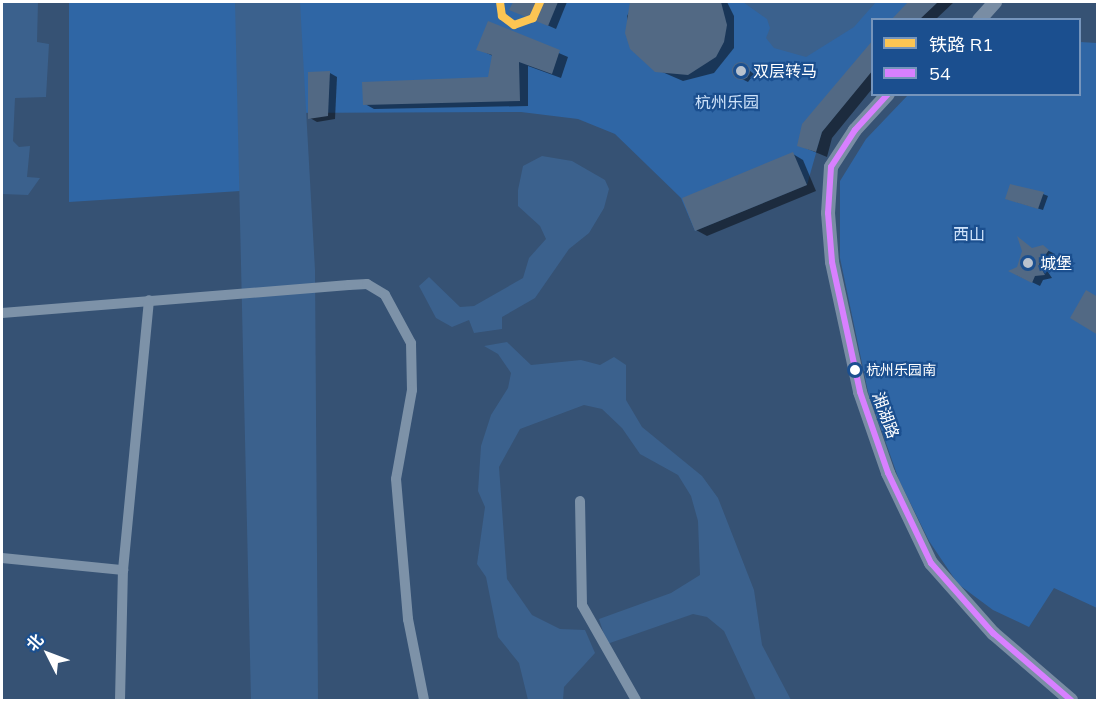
<!DOCTYPE html>
<html>
<head>
<meta charset="utf-8">
<style>
  body { margin:0 }
  #map { position:relative; width:1099px; height:702px; overflow:hidden; background:#365274; font-family:Mulish,"Noto Sans SC",sans-serif }
  div>[style] { position:absolute }
  .green>* { inset:0; background:#2f66a5 }
  .water>* { inset:0; background:#3b618d }
  .shadow>* { inset:0; background:#0007 }
  .building>* { inset:0; background:#526984 }
  .round { border-radius:50% }
  .minor>* { height:10px; margin:-5px; padding:0 5px; transform-origin:5px; border-radius:5px; background:#7d92a8 }
  .secondary>* { height:14px; margin:-7px; padding:0 7px; transform-origin:7px; border-radius:7px; background:#798da4 }
  .bus-1>* { height:6px; margin:-3px; padding:0 3px; transform-origin:3px; border-radius:3px; background:#d880ff }
  .rail-1>* { height:8px; margin:-4px; padding:0 4px; transform-origin:4px; border-radius:4px; background:#fcc553 }
  .dots>* { width:16px; height:16px; translate:-50% -50%; box-sizing:border-box; border:3px solid #1b4f8f; border-radius:50% }
  span { translate:-50% -50%; white-space:nowrap; text-align:center; line-height:1.15; -webkit-text-stroke:4.5px #1b4f8f; paint-order:stroke }
  .bus-label { font-size:14px; color:#fff }
  .left { translate:0 -50%; text-align:left }
  .poi-label { font-size:16px; color:#fff }
  .park-label { font-size:16px; color:#cfe3fa }
  .street-label { font-size:16px; color:#fff }
  .frame { position:absolute; inset:0; border:3px solid #fff; pointer-events:none }
  .legend { position:absolute; left:871px; top:18px; width:210px; height:78px; box-sizing:border-box; background:#1b4f8f; border:2px solid #7695bc; margin:0; padding:8px 10px; list-style:none; font-size:18px; color:#fff }
  .legend li { display:flex; align-items:center; gap:12px; height:30px }
  .legend b { width:30px; border:2px solid #7695bc }
  .north { position:absolute; left:18px; top:624px; width:60px; height:60px; -webkit-text-stroke:4px #1b4f8f; paint-order:stroke; rotate:312deg; font-size:16px; font-weight:700; line-height:24px; text-align:center; color:#fff }
  .north::after { content:''; display:block; margin:auto; width:21px; height:27px; background:#fff; clip-path:polygon(50% 0,100% 100%,50% 72%,0 100%) }
</style>
</head>
<body>
<div id="map">
  <div class="green">
    <div style="clip-path:polygon(69px 2px,938px 2px,919px 19px,872px 20px,872px 70px,822px 132px,807px 185px,695px 231px,681px 198px,615px 134px,578px 119px,521px 112px,272px 113px,273px 189px,69px 202px)"></div>
    <div style="clip-path:polygon(1080px 42px,1097px 43px,1097px 608px,1054px 588px,1029px 627px,993px 610px,958px 584px,929px 541px,899px 480px,868px 392px,840px 258px,840px 181px,866px 139px,908px 95px,1080px 94px)"></div>
  </div>
  <div class="water">
    <div style="clip-path:polygon(2px 2px,38px 2px,37px 42px,49px 44px,46px 97px,15px 98px,13px 141px,19px 147px,30px 146px,27px 177px,40px 178px,28px 195px,2px 194px)"></div>
    <div style="clip-path:polygon(235px 2px,300px 2px,315px 270px,318px 700px,251px 700px)"></div>
    <div style="clip-path:polygon(743px 2px,876px 2px,854px 27px,806px 57px,774px 48px,766px 38px,770px 28px,767px 19px)"></div>
    <div style="clip-path:polygon(542px 156px,572px 161px,605px 180px,609px 189px,604px 208px,589px 233px,569px 249px,535px 298px,502px 317px,502px 329px,474px 333px,469px 320px,452px 327px,436px 318px,419px 286px,429px 277px,460px 307px,474px 306px,523px 278px,529px 258px,546px 239px,540px 226px,518px 206px,518px 190px,523px 166px)"></div>
    <div style="clip-path:polygon(507px 342px,531px 365px,581px 360px,600px 365px,614px 357px,626px 365px,626px 400px,642px 427px,702px 476px,718px 498px,754px 590px,762px 645px,791px 700px,756px 700px,724px 631px,707px 617px,693px 614px,607px 644px,599px 619px,671px 593px,700px 575px,698px 521px,691px 496px,678px 475px,640px 454px,622px 428px,602px 409px,584px 405px,520px 429px,499px 467px,507px 579px,532px 615px,560px 629px,585px 630px,595px 653px,564px 687px,563px 700px,528px 700px,519px 663px,498px 637px,486px 577px,477px 564px,485px 507px,478px 491px,481px 446px,491px 415px,508px 388px,511px 373px,498px 354px,484px 346px)"></div>
  </div>
  <div class="shadow">
    <div style="clip-path:polygon(515px 2px,567px 2px,556px 29px,511px 9px)"></div>
    <div style="clip-path:polygon(635px 2px,727px 2px,734px 16px,734px 48px,714px 73px,683px 81px,653px 68px,632px 49px,627px 16px)"></div>
    <div style="clip-path:polygon(911px 2px,954px 2px,935px 20px,893px 20px)"></div>
    <div style="clip-path:polygon(489px 23px,568px 57px,561px 78px,528px 66px,528px 106px,374px 109px,365px 104px,489px 78px,493px 56px,478px 49px)"></div>
    <div style="clip-path:polygon(872px 42px,872px 89px,832px 138px,827px 157px,798px 145px)"></div>
    <div style="clip-path:polygon(741px 64px,754px 74px,748px 82px,736px 76px,734px 70px)"></div>
    <div style="clip-path:polygon(330px 73px,337px 77px,335px 119px,317px 122px,310px 118px)"></div>
    <div style="clip-path:polygon(793px 154px,803px 160px,816px 191px,707px 236px,696px 230px)"></div>
    <div style="clip-path:polygon(1043px 194px,1048px 196px,1043px 210px,1007px 199px)"></div>
    <div style="clip-path:polygon(1047px 250px,1055px 254px,1055px 260px,1046px 269px,1052px 278px,1043px 280px,1040px 286px,1017px 275px,1037px 253px)"></div>
  </div>
  <div class="building">
    <div style="clip-path:polygon(513px 2px,558px 2px,548px 26px,509px 10px)"></div>
    <div style="clip-path:polygon(630px 2px,721px 2px,727px 25px,724px 42px,716px 57px,688px 75px,655px 72px,630px 49px,625px 33px)"></div>
    <div style="clip-path:polygon(908px 2px,938px 2px,919px 20px,891px 20px)"></div>
    <div style="clip-path:polygon(488px 21px,560px 50px,552px 74px,519px 62px,520px 101px,363px 105px,362px 82px,488px 77px,492px 55px,476px 50px)"></div>
    <div style="clip-path:polygon(873px 40px,873px 70px,822px 132px,816px 152px,797px 146px,802px 124px)"></div>
    <div class="round" style="left:732px;top:62px;width:18px;height:18px"></div>
    <div style="clip-path:polygon(330px 71px,328px 116px,308px 119px,308px 72px)"></div>
    <div style="clip-path:polygon(793px 152px,807px 185px,695px 231px,682px 198px)"></div>
    <div style="clip-path:polygon(1010px 184px,1044px 192px,1038px 209px,1005px 199px)"></div>
    <div style="clip-path:polygon(1017px 236px,1032px 248px,1043px 245px,1049px 250px,1039px 264px,1045px 275px,1035px 276px,1032px 283px,1008px 271px,1017px 267px,1022px 251px)"></div>
    <div style="clip-path:polygon(1086px 290px,1098px 297px,1098px 335px,1070px 318px)"></div>
  </div>
  <div class="minor">
    <div style="left:2px;top:313px;width:348px;rotate:-4.6deg"></div>
    <div style="left:349px;top:285px;width:18px;rotate:-3deg"></div>
    <div style="left:367px;top:284px;width:21px;rotate:31deg"></div>
    <div style="left:385px;top:295px;width:55px;rotate:61.6deg"></div>
    <div style="left:411px;top:343px;width:47px;rotate:88.8deg"></div>
    <div style="left:412px;top:390px;width:90px;rotate:100.2deg"></div>
    <div style="left:396px;top:479px;width:141px;rotate:85.1deg"></div>
    <div style="left:408px;top:619px;width:83px;rotate:78.8deg"></div>
    <div style="left:580px;top:501px;width:104px;rotate:88.9deg"></div>
    <div style="left:582px;top:605px;width:109px;rotate:60.4deg"></div>
    <div style="left:2px;top:558px;width:122px;rotate:5.7deg"></div>
    <div style="left:120px;top:700px;width:130px;rotate:-88.7deg"></div>
    <div style="left:123px;top:570px;width:271px;rotate:-84.5deg"></div>
  </div>
  <div class="secondary">
    <div style="left:979px;top:20px;width:24px;rotate:-48deg"></div>
    <div style="left:888px;top:94px;width:49px;rotate:132.5deg"></div>
    <div style="left:855px;top:130px;width:44px;rotate:123deg"></div>
    <div style="left:831px;top:167px;width:46px;rotate:93.7deg"></div>
    <div style="left:828px;top:213px;width:49px;rotate:85.3deg"></div>
    <div style="left:832px;top:262px;width:133px;rotate:77.8deg"></div>
    <div style="left:860px;top:392px;width:86px;rotate:70.9deg"></div>
    <div style="left:888px;top:473px;width:100px;rotate:64.5deg"></div>
    <div style="left:931px;top:563px;width:94px;rotate:48.5deg"></div>
    <div style="left:993px;top:633px;width:103px;rotate:40.7deg"></div>
  </div>
  <div class="bus-1">
    <div style="left:888px;top:94px;width:49px;rotate:132.5deg"></div>
    <div style="left:855px;top:130px;width:44px;rotate:123deg"></div>
    <div style="left:831px;top:167px;width:46px;rotate:93.7deg"></div>
    <div style="left:828px;top:213px;width:49px;rotate:85.3deg"></div>
    <div style="left:832px;top:262px;width:133px;rotate:77.8deg"></div>
    <div style="left:860px;top:392px;width:86px;rotate:70.9deg"></div>
    <div style="left:888px;top:473px;width:100px;rotate:64.5deg"></div>
    <div style="left:931px;top:563px;width:94px;rotate:48.5deg"></div>
    <div style="left:993px;top:633px;width:103px;rotate:40.7deg"></div>
  </div>
  <div class="rail-1">
    <div style="left:500px;top:2px;width:14px;rotate:82deg"></div>
    <div style="left:502px;top:16px;width:15px;rotate:37deg"></div>
    <div style="left:514px;top:25px;width:20px;rotate:-20deg"></div>
    <div style="left:533px;top:18px;width:17px;rotate:-66deg"></div>
  </div>
  <div class="dots">
    <div style="left:741px;top:71px;background:#b9c2ce"></div>
    <div style="left:1028px;top:263px;background:#b9c2ce"></div>
    <div style="left:855px;top:370px;background:#fff"></div>
  </div>
  <div class="bus-label">
    <span class="left" style="left:866px;top:370px">杭州乐园南</span>
  </div>
  <div class="poi-label">
    <span class="left" style="left:753px;top:71px">双层转马</span>
    <span class="left" style="left:1040px;top:263px">城堡</span>
  </div>
  <div class="park-label">
    <span style="left:727px;top:102px">杭州乐园</span>
    <span style="left:969px;top:234px">西山</span>
  </div>
  <div class="street-label">
    <span style="left:886px;top:415px;rotate:70deg">湘湖路</span>
  </div>
  <div class="frame"></div>
  <ul class="legend">
  <li><b style="height:8px;background:#fcc553"></b>铁路 R1</li>
  <li><b style="height:8px;background:#d880ff"></b>54</li>
  </ul>
  <div class="north">北</div>
</div>
</body>
</html>
